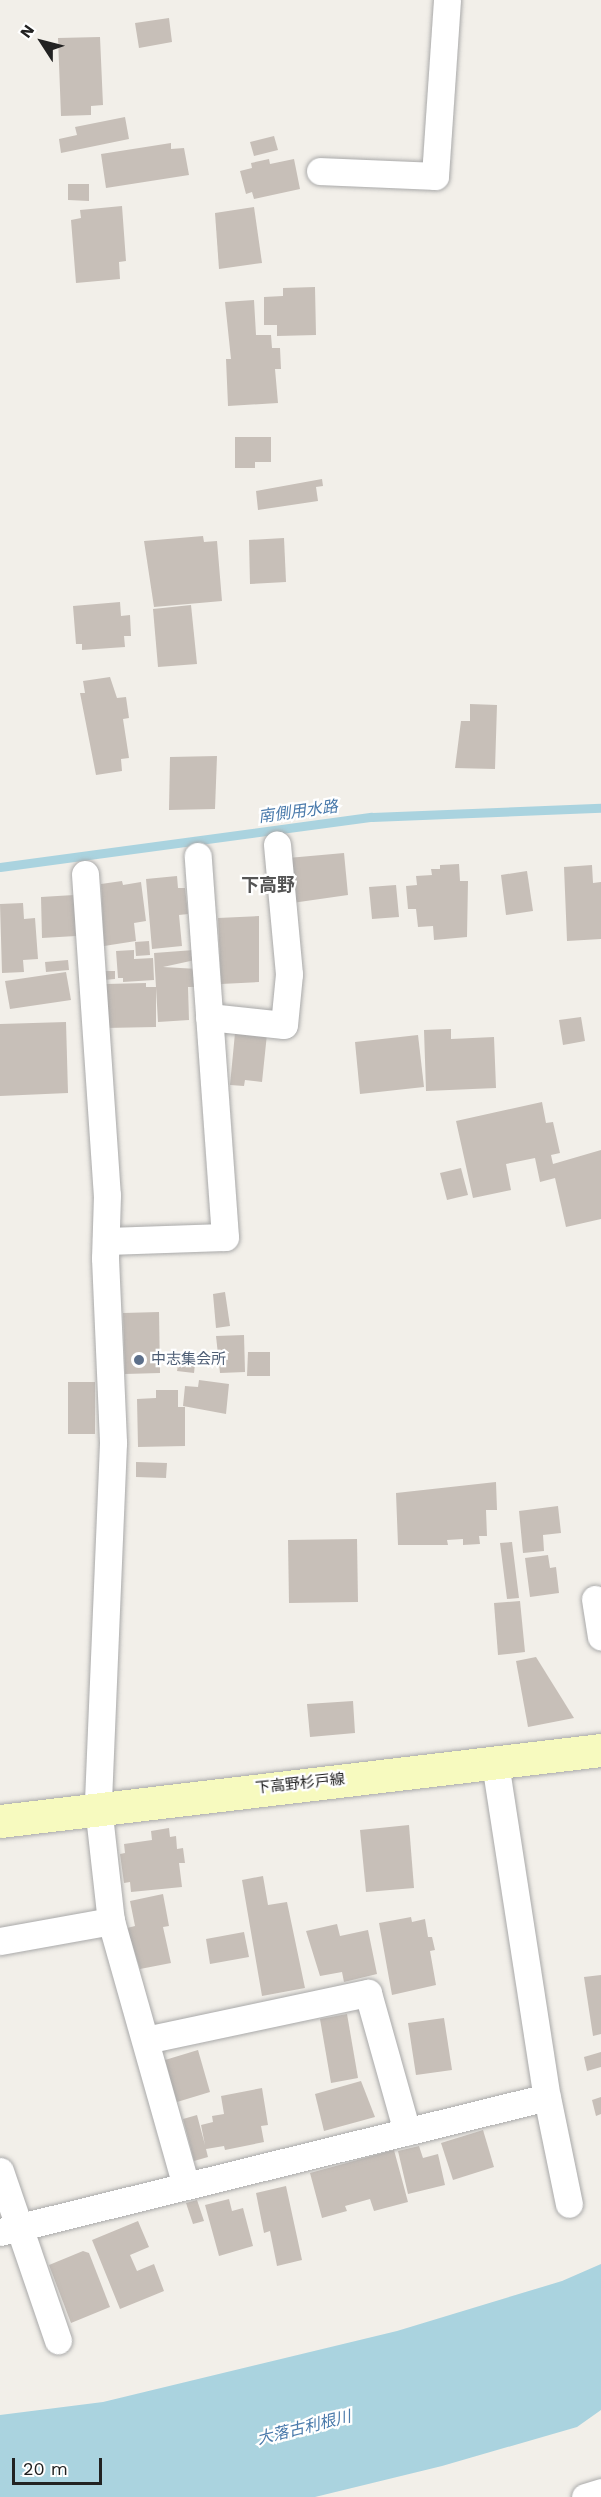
<!DOCTYPE html>
<html>
<head>
<meta charset="utf-8">
<style>
  body { margin:0 }
  #map { position:relative; width:601px; height:2497px; overflow:hidden; background:#f2efe9; font-family:"Work Sans","Noto Sans JP",sans-serif }
  div>[style] { position:absolute }
  .water>* { inset:0; background:#aad3df }
  .stream>* { height:9px; margin:-4.5px; padding:0 4.5px; transform-origin:4.5px; border-radius:4.5px; background:#aad3df }
  .building>* { inset:0; background:#c7bfb8 }
  .roads { filter:drop-shadow(0 0 2px #a9a9a9) drop-shadow(0 0 2px #a9a9a9) }
  .minor>* { height:27px; margin:-13.5px; padding:0 13.5px; transform-origin:13.5px; border-radius:13.5px; background:#fff }
  .secondary>* { height:33px; margin:-16.5px; padding:0 16.5px; transform-origin:16.5px; border-radius:16.5px; background:#f7fabf }
  .dots>* { width:16px; height:16px; translate:-50% -50%; box-sizing:border-box; border:3px solid #fff; border-radius:50% }
  span { translate:-50% -50%; white-space:nowrap; text-align:center; line-height:1.15; -webkit-text-stroke:4.5px #fff; paint-order:stroke }
  .service-label { font-size:15px; color:#4e5e75 }
  .left { translate:0 -50%; text-align:left }
  .street-label { font-size:15px; color:#222 }
  .water-label { font-size:16px; color:#4a7aab; font-style:italic }
  .quarter-label { font-size:18px; color:#555; font-weight:700 }
  .north { position:absolute; left:12px; top:12px; width:60px; height:60px; -webkit-text-stroke:4px #fff; paint-order:stroke; rotate:306deg; font-size:16px; font-weight:700; line-height:24px; text-align:center; color:#222 }
  .north::after { content:''; display:block; margin:auto; width:21px; height:27px; background:#222; clip-path:polygon(50% 0,100% 100%,50% 72%,0 100%) }
  .scale { position:absolute; left:12px; top:2458px; width:90px; height:27px; box-sizing:border-box; border:3px solid #222; border-top:0; padding-left:8px; font-size:18px; line-height:21px; white-space:nowrap; color:#222; -webkit-text-stroke:4px #fff; paint-order:stroke }
</style>
</head>
<body>
<div id="map">
  <div class="water">
    <div style="clip-path:polygon(601px 2264px,601px 2410px,577px 2427px,442px 2466px,315px 2497px,0 2497px,0 2415px,103px 2402px,397px 2331px,562px 2281px)"></div>
  </div>
  <div class="stream">
    <div style="left:0;top:867px;width:375px;rotate:-7.7deg"></div>
    <div style="left:372px;top:817px;width:229px;rotate:-2.3deg"></div>
  </div>
  <div class="building">
    <div style="clip-path:polygon(169px 18px,172px 42px,139px 48px,135px 23px)"></div>
    <div style="clip-path:polygon(100px 37px,103px 105px,91px 106px,91px 115px,61px 116px,58px 38px)"></div>
    <div style="clip-path:polygon(125px 117px,129px 139px,61px 153px,59px 139px,77px 135px,75px 127px)"></div>
    <div style="clip-path:polygon(274px 136px,278px 150px,254px 156px,250px 142px)"></div>
    <div style="clip-path:polygon(171px 143px,171px 149px,184px 148px,189px 175px,106px 188px,101px 154px)"></div>
    <div style="clip-path:polygon(269px 159px,270px 164px,294px 159px,300px 189px,254px 199px,252px 192px,246px 194px,240px 171px,252px 168px,251px 163px)"></div>
    <div style="clip-path:polygon(68px 184px,89px 184px,89px 201px,68px 200px)"></div>
    <div style="clip-path:polygon(122px 206px,126px 261px,119px 262px,120px 279px,76px 283px,71px 220px,81px 218px,80px 210px)"></div>
    <div style="clip-path:polygon(254px 207px,262px 263px,219px 269px,215px 213px)"></div>
    <div style="clip-path:polygon(315px 287px,316px 335px,277px 336px,277px 325px,264px 325px,264px 297px,283px 296px,283px 288px)"></div>
    <div style="clip-path:polygon(254px 300px,256px 335px,271px 335px,272px 348px,280px 348px,281px 369px,275px 369px,278px 403px,228px 406px,226px 359px,231px 359px,225px 302px)"></div>
    <div style="clip-path:polygon(235px 437px,271px 437px,271px 462px,255px 462px,255px 468px,235px 468px)"></div>
    <div style="clip-path:polygon(322px 479px,323px 486px,316px 487px,318px 501px,258px 510px,256px 491px)"></div>
    <div style="clip-path:polygon(203px 536px,204px 542px,217px 541px,222px 601px,154px 607px,144px 541px)"></div>
    <div style="clip-path:polygon(284px 538px,286px 582px,250px 584px,249px 540px)"></div>
    <div style="clip-path:polygon(120px 602px,121px 616px,130px 615px,131px 636px,124px 636px,125px 647px,82px 650px,82px 644px,76px 644px,73px 606px)"></div>
    <div style="clip-path:polygon(191px 605px,197px 664px,158px 667px,153px 609px)"></div>
    <div style="clip-path:polygon(110px 677px,117px 698px,126px 697px,129px 718px,123px 719px,129px 758px,121px 759px,122px 771px,96px 775px,80px 693px,85px 693px,83px 681px)"></div>
    <div style="clip-path:polygon(470px 704px,497px 705px,495px 769px,455px 768px,461px 721px,470px 721px)"></div>
    <div style="clip-path:polygon(217px 756px,215px 809px,169px 810px,170px 757px)"></div>
    <div style="clip-path:polygon(344px 853px,348px 895px,292px 903px,288px 858px)"></div>
    <div style="clip-path:polygon(459px 864px,460px 881px,468px 881px,467px 937px,434px 940px,433px 926px,418px 927px,416px 909px,408px 909px,406px 886px,417px 885px,416px 876px,432px 875px,431px 869px,440px 869px,440px 865px)"></div>
    <div style="clip-path:polygon(592px 865px,593px 883px,601px 882px,601px 939px,567px 941px,564px 867px)"></div>
    <div style="clip-path:polygon(527px 871px,533px 911px,506px 915px,501px 875px)"></div>
    <div style="clip-path:polygon(177px 876px,178px 888px,185px 888px,188px 914px,179px 915px,182px 946px,152px 949px,146px 879px)"></div>
    <div style="clip-path:polygon(122px 881px,123px 885px,141px 882px,146px 921px,134px 923px,136px 941px,104px 946px,101px 884px)"></div>
    <div style="clip-path:polygon(396px 885px,399px 917px,372px 919px,369px 887px)"></div>
    <div style="clip-path:polygon(74px 895px,76px 936px,42px 938px,41px 897px)"></div>
    <div style="clip-path:polygon(23px 903px,24px 919px,35px 918px,38px 959px,23px 960px,24px 972px,2px 973px,0 904px)"></div>
    <div style="clip-path:polygon(259px 916px,259px 982px,221px 984px,218px 918px)"></div>
    <div style="clip-path:polygon(149px 941px,150px 955px,136px 956px,135px 942px)"></div>
    <div style="clip-path:polygon(134px 950px,134px 959px,153px 958px,154px 980px,123px 982px,123px 978px,118px 978px,116px 951px)"></div>
    <div style="clip-path:polygon(194px 950px,195px 960px,163px 967px,198px 969px,199px 987px,188px 987px,189px 1020px,158px 1022px,154px 953px)"></div>
    <div style="clip-path:polygon(68px 960px,69px 970px,46px 972px,45px 962px)"></div>
    <div style="clip-path:polygon(105px 971px,115px 971px,115px 979px,104px 980px)"></div>
    <div style="clip-path:polygon(66px 972px,71px 1000px,10px 1009px,5px 981px)"></div>
    <div style="clip-path:polygon(146px 983px,146px 987px,156px 987px,156px 1027px,105px 1028px,106px 984px)"></div>
    <div style="clip-path:polygon(581px 1017px,585px 1041px,563px 1045px,559px 1020px)"></div>
    <div style="clip-path:polygon(66px 1022px,68px 1093px,0 1096px,0 1024px)"></div>
    <div style="clip-path:polygon(451px 1029px,451px 1039px,494px 1037px,496px 1088px,426px 1091px,424px 1030px)"></div>
    <div style="clip-path:polygon(235px 1033px,267px 1034px,262px 1082px,245px 1080px,244px 1086px,230px 1085px)"></div>
    <div style="clip-path:polygon(418px 1035px,424px 1087px,360px 1094px,355px 1042px)"></div>
    <div style="clip-path:polygon(542px 1102px,546px 1123px,553px 1122px,560px 1153px,551px 1155px,553px 1164px,601px 1150px,601px 1219px,566px 1227px,555px 1178px,540px 1182px,535px 1158px,506px 1164px,511px 1190px,473px 1198px,456px 1121px)"></div>
    <div style="clip-path:polygon(461px 1168px,468px 1195px,447px 1200px,440px 1173px)"></div>
    <div style="clip-path:polygon(225px 1292px,230px 1326px,216px 1328px,213px 1294px)"></div>
    <div style="clip-path:polygon(159px 1312px,160px 1373px,125px 1374px,123px 1313px)"></div>
    <div style="clip-path:polygon(244px 1335px,245px 1372px,220px 1373px,216px 1336px)"></div>
    <div style="clip-path:polygon(248px 1352px,270px 1352px,270px 1376px,247px 1376px)"></div>
    <div style="clip-path:polygon(180px 1354px,196px 1355px,194px 1373px,177px 1371px)"></div>
    <div style="clip-path:polygon(199px 1380px,229px 1384px,226px 1414px,183px 1406px,185px 1386px,198px 1387px)"></div>
    <div style="clip-path:polygon(68px 1382px,95px 1382px,95px 1434px,68px 1434px)"></div>
    <div style="clip-path:polygon(156px 1390px,178px 1390px,178px 1407px,185px 1407px,185px 1446px,138px 1447px,137px 1399px,156px 1398px)"></div>
    <div style="clip-path:polygon(136px 1462px,167px 1463px,166px 1478px,136px 1477px)"></div>
    <div style="clip-path:polygon(496px 1482px,497px 1510px,486px 1510px,487px 1536px,479px 1536px,480px 1544px,463px 1545px,463px 1539px,447px 1540px,448px 1545px,398px 1545px,396px 1493px)"></div>
    <div style="clip-path:polygon(558px 1506px,561px 1533px,543px 1535px,544px 1551px,523px 1553px,519px 1511px)"></div>
    <div style="clip-path:polygon(357px 1539px,358px 1602px,289px 1603px,288px 1540px)"></div>
    <div style="clip-path:polygon(512px 1542px,519px 1598px,507px 1599px,500px 1543px)"></div>
    <div style="clip-path:polygon(548px 1555px,550px 1568px,556px 1567px,559px 1593px,530px 1597px,525px 1558px)"></div>
    <div style="clip-path:polygon(520px 1601px,525px 1652px,498px 1655px,494px 1603px)"></div>
    <div style="clip-path:polygon(536px 1657px,574px 1718px,528px 1727px,516px 1661px)"></div>
    <div style="clip-path:polygon(353px 1701px,355px 1733px,310px 1737px,307px 1704px)"></div>
    <div style="clip-path:polygon(409px 1825px,414px 1888px,366px 1892px,360px 1830px)"></div>
    <div style="clip-path:polygon(169px 1828px,170px 1837px,176px 1836px,177px 1849px,183px 1848px,185px 1863px,179px 1863px,182px 1887px,131px 1892px,130px 1882px,124px 1883px,120px 1854px,125px 1853px,124px 1844px,152px 1840px,151px 1831px)"></div>
    <div style="clip-path:polygon(263px 1876px,268px 1905px,287px 1902px,305px 1988px,262px 1996px,242px 1880px)"></div>
    <div style="clip-path:polygon(163px 1894px,169px 1926px,163px 1927px,171px 1963px,140px 1969px,127px 1928px,135px 1926px,130px 1901px)"></div>
    <div style="clip-path:polygon(411px 1917px,412px 1922px,425px 1919px,428px 1937px,432px 1937px,435px 1950px,430px 1951px,436px 1985px,392px 1995px,379px 1923px)"></div>
    <div style="clip-path:polygon(337px 1924px,340px 1936px,368px 1930px,377px 1974px,344px 1982px,342px 1972px,320px 1976px,306px 1931px)"></div>
    <div style="clip-path:polygon(244px 1932px,249px 1957px,210px 1964px,206px 1939px)"></div>
    <div style="clip-path:polygon(601px 1975px,601px 2034px,593px 2036px,584px 1977px)"></div>
    <div style="clip-path:polygon(347px 2014px,358px 2078px,331px 2083px,320px 2019px)"></div>
    <div style="clip-path:polygon(444px 2018px,452px 2070px,416px 2075px,408px 2023px)"></div>
    <div style="clip-path:polygon(198px 2050px,210px 2092px,177px 2102px,165px 2060px)"></div>
    <div style="clip-path:polygon(601px 2052px,601px 2067px,587px 2071px,584px 2057px)"></div>
    <div style="clip-path:polygon(361px 2081px,375px 2117px,324px 2131px,315px 2094px)"></div>
    <div style="clip-path:polygon(262px 2088px,268px 2125px,261px 2126px,264px 2142px,225px 2150px,224px 2146px,206px 2149px,208px 2157px,194px 2161px,183px 2119px,197px 2115px,205px 2145px,201px 2125px,213px 2122px,212px 2116px,224px 2114px,221px 2096px)"></div>
    <div style="clip-path:polygon(601px 2097px,601px 2114px,596px 2116px,592px 2100px)"></div>
    <div style="clip-path:polygon(483px 2130px,494px 2167px,453px 2180px,441px 2143px)"></div>
    <div style="clip-path:polygon(419px 2146px,423px 2158px,438px 2154px,445px 2185px,408px 2194px,398px 2151px)"></div>
    <div style="clip-path:polygon(394px 2150px,408px 2202px,374px 2211px,370px 2199px,345px 2206px,347px 2211px,322px 2218px,310px 2173px)"></div>
    <div style="clip-path:polygon(286px 2186px,302px 2260px,277px 2266px,270px 2231px,264px 2233px,256px 2193px)"></div>
    <div style="clip-path:polygon(229px 2199px,232px 2211px,243px 2208px,253px 2246px,219px 2256px,205px 2205px)"></div>
    <div style="clip-path:polygon(197px 2200px,204px 2221px,193px 2224px,186px 2203px)"></div>
    <div style="clip-path:polygon(138px 2221px,149px 2247px,130px 2255px,137px 2271px,154px 2264px,164px 2291px,120px 2309px,92px 2240px)"></div>
    <div style="clip-path:polygon(83px 2251px,89px 2253px,110px 2307px,71px 2323px,49px 2265px)"></div>
  </div>
  <div class="roads">
    <div class="minor">
      <div style="left:320px;top:171px;width:115px;rotate:2.5deg"></div>
      <div style="left:435px;top:176px;width:176px;rotate:-86.1deg"></div>
      <div style="left:85px;top:874px;width:322px;rotate:86.1deg"></div>
      <div style="left:107px;top:1195px;width:63px;rotate:91.8deg"></div>
      <div style="left:105px;top:1258px;width:185px;rotate:87.5deg"></div>
      <div style="left:113px;top:1443px;width:363px;rotate:92.4deg"></div>
      <div style="left:98px;top:1806px;width:116px;rotate:83.6deg"></div>
      <div style="left:111px;top:1921px;width:275px;rotate:74.2deg"></div>
      <div style="left:209px;top:1017px;width:75px;rotate:6.1deg"></div>
      <div style="left:284px;top:1025px;width:51px;rotate:-84.4deg"></div>
      <div style="left:289px;top:974px;width:130px;rotate:-95.3deg"></div>
      <div style="left:106px;top:1241px;width:119px;rotate:-1.9deg"></div>
      <div style="left:225px;top:1237px;width:382px;rotate:-94.1deg"></div>
      <div style="left:595px;top:1599px;width:38px;rotate:81deg"></div>
      <div style="left:495px;top:1763px;width:338px;rotate:81.2deg"></div>
      <div style="left:547px;top:2097px;width:109px;rotate:78.4deg"></div>
      <div style="left:0;top:1941px;width:113px;rotate:-10.2deg"></div>
      <div style="left:146px;top:2040px;width:227px;rotate:-12deg"></div>
      <div style="left:368px;top:1993px;width:144px;rotate:74.3deg"></div>
      <div style="left:0;top:2171px;width:179px;rotate:71.1deg"></div>
      <div style="left:0;top:2232px;width:563px;rotate:-13.86deg"></div>
      <div style="left:585px;top:2497px;width:17px;rotate:-17deg"></div>
    </div>
    <div class="secondary">
      <div style="left:0;top:1821px;width:605px;rotate:-6.74deg"></div>
    </div>
  </div>
  <div class="dots">
    <div style="left:139px;top:1360px;background:#5c6f8a"></div>
  </div>
  <div class="service-label">
    <span class="left" style="left:151px;top:1360px">中志集会所</span>
  </div>
  <div class="street-label">
    <span style="left:300px;top:1784px;rotate:-6deg">下高野杉戸線</span>
  </div>
  <div class="water-label">
    <span style="left:298px;top:812px;rotate:-8deg">南側用水路</span>
    <span style="left:304px;top:2428px;rotate:-14deg">大落古利根川</span>
  </div>
  <div class="quarter-label">
    <span style="left:268px;top:885px">下高野</span>
  </div>
  <div class="north">N</div>
  <div class="scale">20 m</div>
</div>
</body>
</html>
